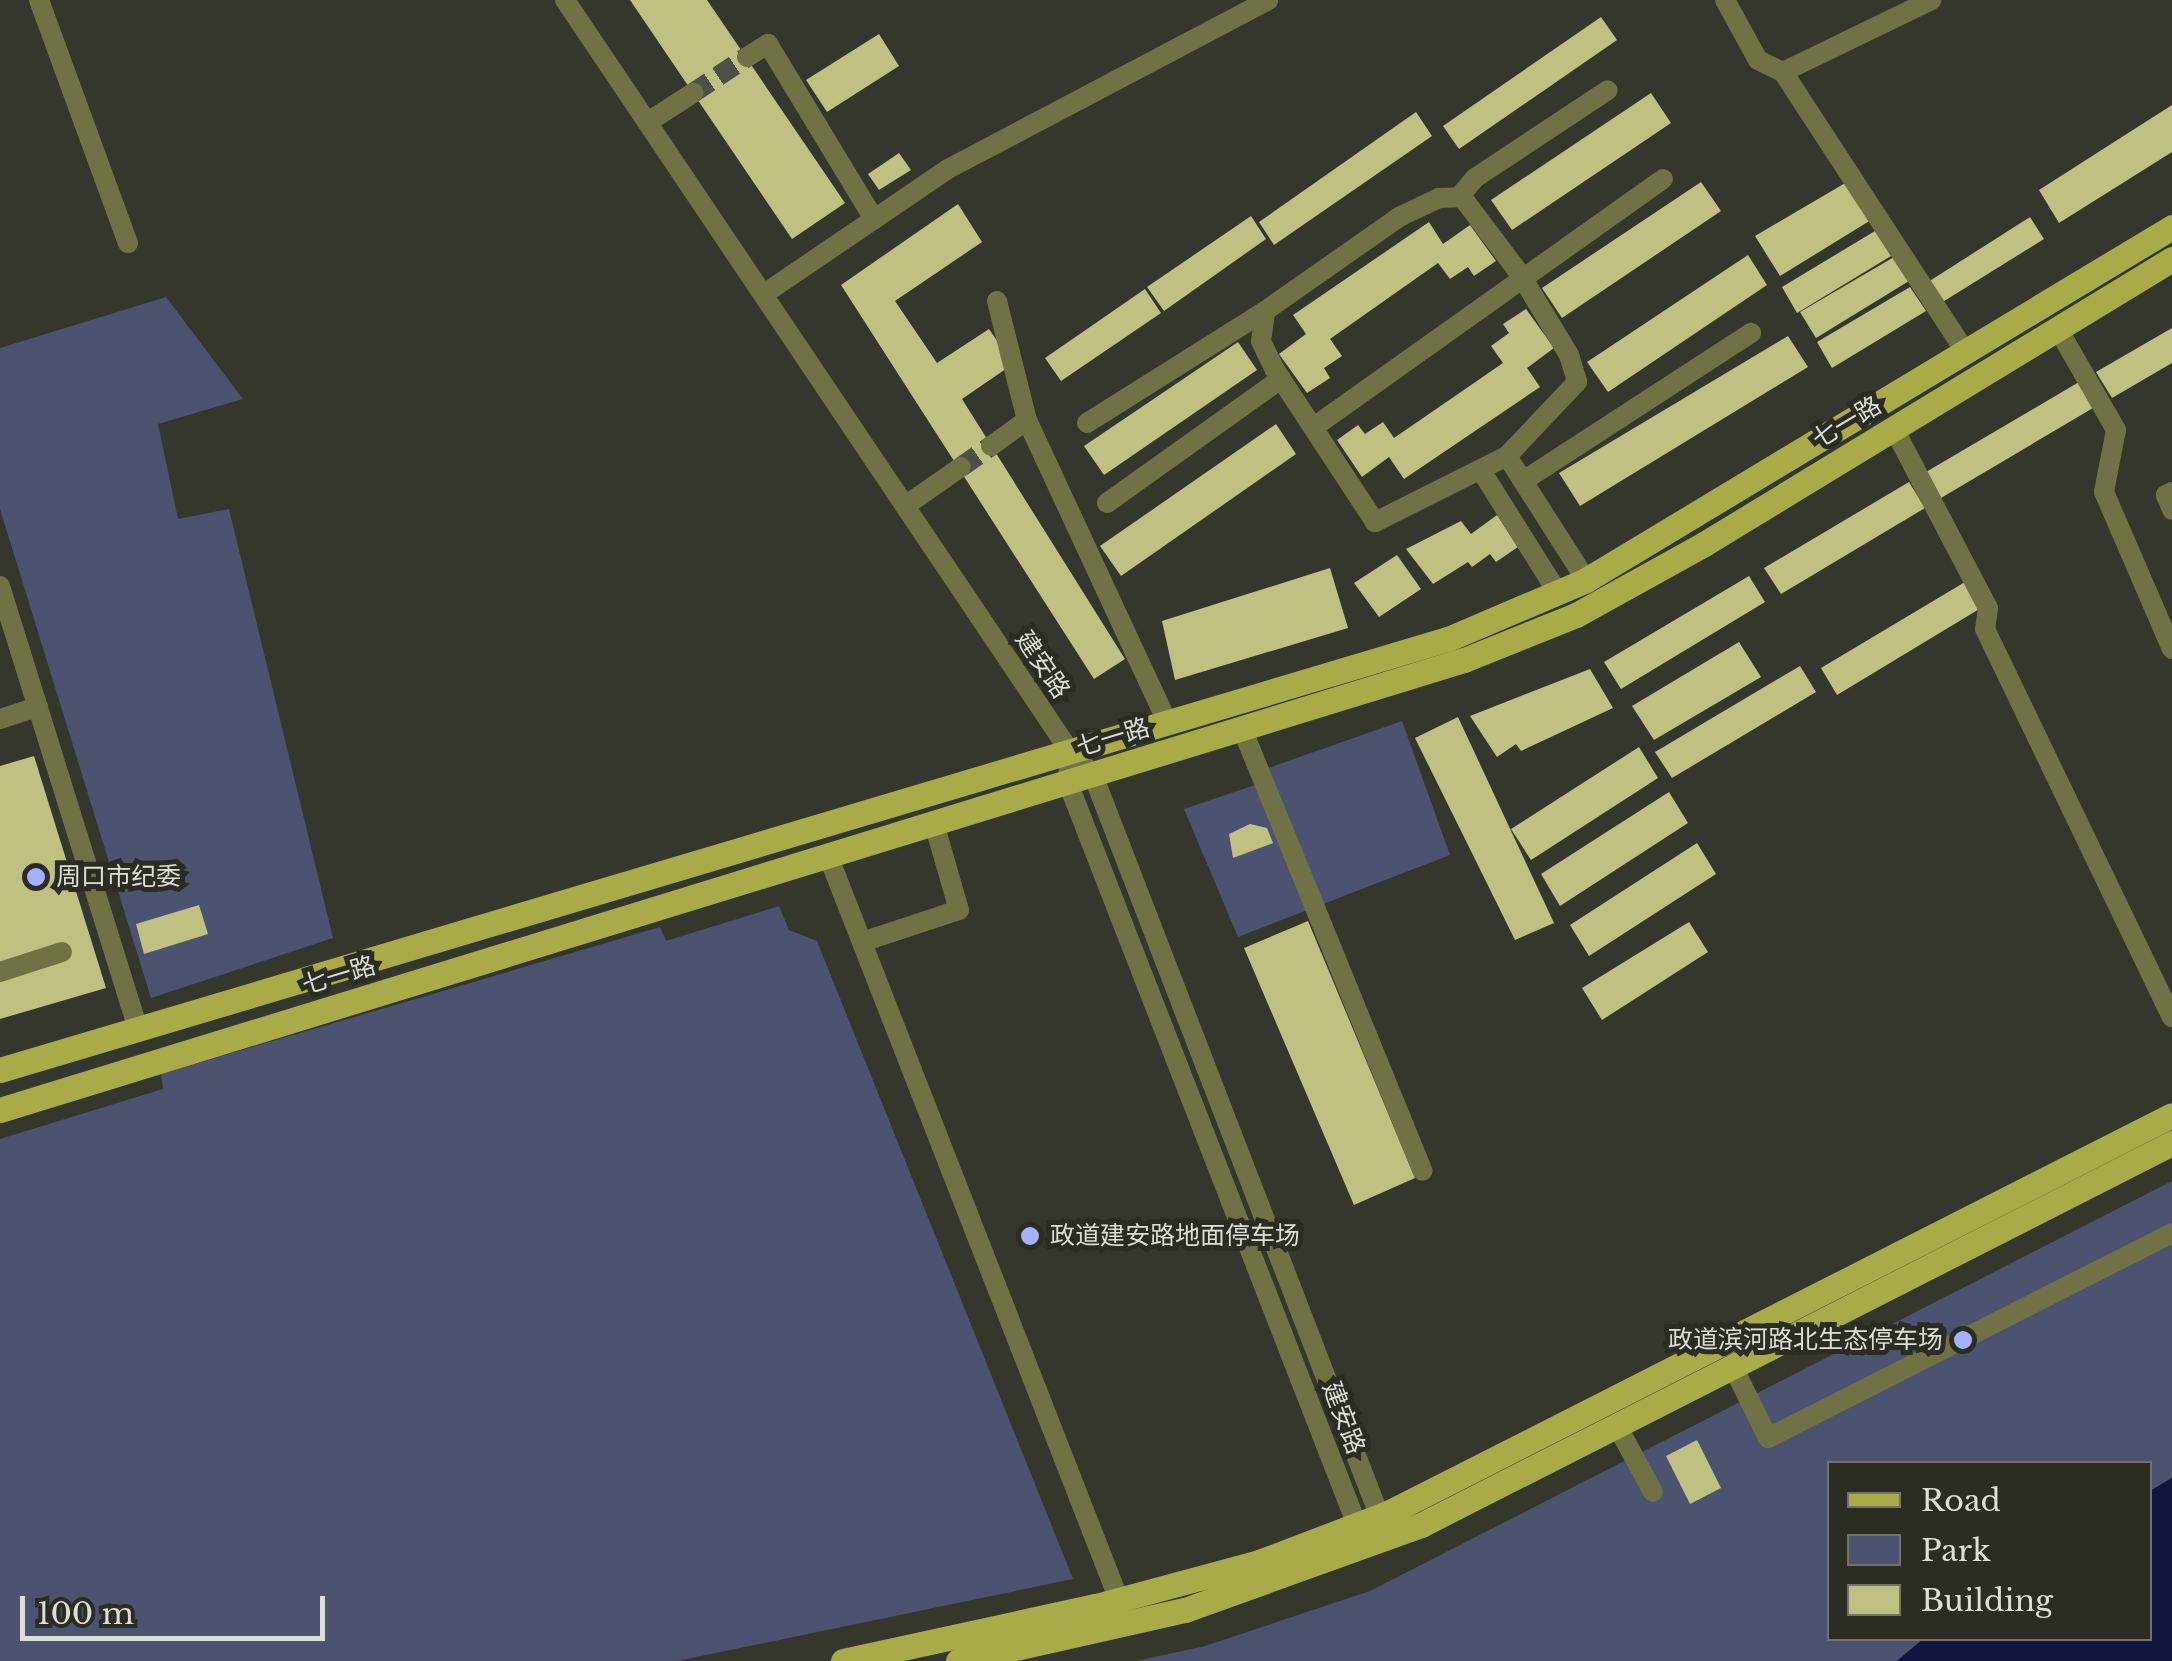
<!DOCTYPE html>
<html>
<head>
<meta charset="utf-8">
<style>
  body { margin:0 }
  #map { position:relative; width:2172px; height:1661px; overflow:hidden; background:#35362c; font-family:"Libre Baskerville","Noto Sans SC",serif }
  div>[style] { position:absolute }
  .green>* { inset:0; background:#4d5271 }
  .water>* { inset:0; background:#131340 }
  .building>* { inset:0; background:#bec182 }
  .minor-tunnel>* { height:20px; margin-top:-10px; transform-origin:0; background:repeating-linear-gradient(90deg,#4e4f46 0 20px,transparent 0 30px) }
  .minor>* { height:20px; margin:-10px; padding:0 10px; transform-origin:10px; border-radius:10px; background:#707144 }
  .major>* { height:25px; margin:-12.5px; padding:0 12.5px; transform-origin:12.5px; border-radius:12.5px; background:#a9ab48 }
  .dots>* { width:28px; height:28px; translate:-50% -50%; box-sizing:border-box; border:5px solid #2b2c22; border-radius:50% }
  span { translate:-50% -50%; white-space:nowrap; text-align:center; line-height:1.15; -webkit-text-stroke:10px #2b2c22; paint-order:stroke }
  .street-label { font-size:25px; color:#deded8 }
  .poi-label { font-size:25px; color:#deded8 }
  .left { translate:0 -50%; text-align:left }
  .right { translate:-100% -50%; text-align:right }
  .legend { position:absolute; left:1827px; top:1461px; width:325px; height:180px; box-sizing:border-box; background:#2b2c22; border:2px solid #73736b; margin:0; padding:12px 18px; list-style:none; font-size:30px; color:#deded8 }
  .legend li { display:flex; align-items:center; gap:20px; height:50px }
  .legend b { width:50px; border:2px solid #73736b }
  .scale { position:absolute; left:20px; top:1596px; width:305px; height:45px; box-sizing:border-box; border:5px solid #deded8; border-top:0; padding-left:12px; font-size:30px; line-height:35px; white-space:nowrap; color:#deded8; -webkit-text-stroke:8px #2b2c22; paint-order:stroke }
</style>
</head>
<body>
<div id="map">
  <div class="green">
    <div style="clip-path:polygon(166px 297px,243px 399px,158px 424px,178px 519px,229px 509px,333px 938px,151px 998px,0 509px,0 348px)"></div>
    <div style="clip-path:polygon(1402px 721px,1450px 855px,1238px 937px,1184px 809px,1258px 784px,1254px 773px)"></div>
    <div style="clip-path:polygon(779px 906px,789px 930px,817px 941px,1073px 1579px,677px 1661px,0 1661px,0 1139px,163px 1089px,161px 1074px,660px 927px,666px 941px)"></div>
    <div style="clip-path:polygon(2172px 1181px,2172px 1478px,2150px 1491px,2150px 1464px,1830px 1464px,1830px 1638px,1923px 1639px,1897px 1661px,1136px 1661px,1205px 1646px,1370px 1591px)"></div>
  </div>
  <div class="water">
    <div style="clip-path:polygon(2172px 1478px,2172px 1661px,1897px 1661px,1923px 1639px,2150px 1638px,2150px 1491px)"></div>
  </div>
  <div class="building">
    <div style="clip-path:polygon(630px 0,707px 0,845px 203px,792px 239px)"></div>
    <div style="clip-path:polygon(1601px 17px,1617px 40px,1459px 149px,1443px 126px)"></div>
    <div style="clip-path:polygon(879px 34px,899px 66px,827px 112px,806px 80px)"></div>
    <div style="clip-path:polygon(1651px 93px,1671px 123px,1512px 230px,1491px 200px)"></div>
    <div style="clip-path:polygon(2172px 105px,2172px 152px,2059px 223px,2039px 190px)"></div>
    <div style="clip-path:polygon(1416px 112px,1432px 136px,1274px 245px,1259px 222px)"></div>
    <div style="clip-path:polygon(899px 153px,911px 170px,879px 190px,868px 174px)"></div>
    <div style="clip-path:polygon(1701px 182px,1721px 211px,1562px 318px,1542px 288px)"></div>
    <div style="clip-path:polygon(1847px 182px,1871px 220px,1780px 276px,1755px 236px)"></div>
    <div style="clip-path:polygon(958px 204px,982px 242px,895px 301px,937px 363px,989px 329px,1013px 364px,962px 399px,1125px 659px,1094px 679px,841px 285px)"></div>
    <div style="clip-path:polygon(1251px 216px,1266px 239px,1164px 311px,1147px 287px)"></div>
    <div style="clip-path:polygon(2030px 217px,2044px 239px,1941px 303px,1928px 282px)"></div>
    <div style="clip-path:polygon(1429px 222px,1443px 244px,1470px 225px,1496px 261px,1474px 276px,1468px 267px,1450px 279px,1438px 263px,1330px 339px,1342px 356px,1324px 368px,1330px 378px,1307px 393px,1279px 354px,1306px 334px,1293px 315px)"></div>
    <div style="clip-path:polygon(1875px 231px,1891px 256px,1797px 313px,1782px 287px)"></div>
    <div style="clip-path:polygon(1748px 255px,1767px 285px,1608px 392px,1587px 362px)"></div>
    <div style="clip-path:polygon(1894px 257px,1909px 281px,1816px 338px,1800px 312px)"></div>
    <div style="clip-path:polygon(1910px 287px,1926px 311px,1832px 368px,1817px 342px)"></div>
    <div style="clip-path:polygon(1145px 289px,1161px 313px,1061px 381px,1045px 358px)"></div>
    <div style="clip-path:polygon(1526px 309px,1554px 348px,1527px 368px,1540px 387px,1404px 479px,1389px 457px,1362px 477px,1337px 440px,1358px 425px,1365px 434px,1383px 422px,1394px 438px,1503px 363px,1491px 346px,1509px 333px,1503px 324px)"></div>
    <div style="clip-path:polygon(2172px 328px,2172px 363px,2112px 398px,2096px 372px)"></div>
    <div style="clip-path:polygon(1788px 336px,1808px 367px,1580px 506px,1559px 473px)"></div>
    <div style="clip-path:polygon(1238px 342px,1257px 370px,1104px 475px,1084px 446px)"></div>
    <div style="clip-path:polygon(2079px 382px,2093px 408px,1941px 498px,1926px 472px)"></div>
    <div style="clip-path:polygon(1276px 424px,1296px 454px,1121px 576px,1100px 546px)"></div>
    <div style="clip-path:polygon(1909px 482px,1925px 508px,1781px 594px,1764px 568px)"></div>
    <div style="clip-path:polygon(1497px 515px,1518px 547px,1496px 562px,1490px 554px,1472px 567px,1468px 562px,1433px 584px,1406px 549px,1461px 521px,1471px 534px)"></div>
    <div style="clip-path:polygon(1397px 555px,1421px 589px,1379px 617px,1354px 583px)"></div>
    <div style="clip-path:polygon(1330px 568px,1348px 628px,1175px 680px,1162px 621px)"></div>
    <div style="clip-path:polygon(1749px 576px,1765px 602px,1621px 689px,1604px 662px)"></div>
    <div style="clip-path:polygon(1965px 582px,1981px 608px,1837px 695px,1821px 668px)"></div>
    <div style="clip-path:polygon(1739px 642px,1761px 677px,1654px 740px,1632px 706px)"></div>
    <div style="clip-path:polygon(1800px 666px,1816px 692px,1672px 778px,1655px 752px)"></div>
    <div style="clip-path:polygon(1590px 669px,1613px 708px,1521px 751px,1516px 744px,1497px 757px,1470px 716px)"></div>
    <div style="clip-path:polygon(1458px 717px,1554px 923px,1515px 940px,1415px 738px)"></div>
    <div style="clip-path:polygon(1639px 747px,1658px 778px,1531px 860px,1511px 829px)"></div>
    <div style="clip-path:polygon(34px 756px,106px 988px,0 1019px,0 766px)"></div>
    <div style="clip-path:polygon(1669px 792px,1688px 823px,1560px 906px,1541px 874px)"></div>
    <div style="clip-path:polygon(1250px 824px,1267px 828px,1273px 843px,1233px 858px,1229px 834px)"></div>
    <div style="clip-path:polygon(1697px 843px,1716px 874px,1589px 956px,1570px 925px)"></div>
    <div style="clip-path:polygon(199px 905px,208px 934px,144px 954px,136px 924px)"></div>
    <div style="clip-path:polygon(1308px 921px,1415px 1178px,1354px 1205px,1244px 948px)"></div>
    <div style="clip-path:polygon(1689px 922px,1708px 952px,1602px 1020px,1582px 988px)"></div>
    <div style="clip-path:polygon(1697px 1440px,1721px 1488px,1690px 1504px,1666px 1456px)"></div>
  </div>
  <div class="minor-tunnel">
    <div style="left:693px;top:93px;width:65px;rotate:-33.7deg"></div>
    <div style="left:961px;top:467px;width:37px;rotate:-35deg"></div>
  </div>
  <div class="minor">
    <div style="left:39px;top:0;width:259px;rotate:69.9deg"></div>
    <div style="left:565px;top:0;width:904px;rotate:56.1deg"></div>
    <div style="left:1069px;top:750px;width:35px;rotate:46deg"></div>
    <div style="left:1093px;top:775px;width:809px;rotate:68.86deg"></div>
    <div style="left:1725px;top:0;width:68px;rotate:61.2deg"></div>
    <div style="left:1758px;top:60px;width:28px;rotate:26deg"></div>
    <div style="left:1783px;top:72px;width:335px;rotate:56.9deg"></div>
    <div style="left:747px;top:57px;width:25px;rotate:-32deg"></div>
    <div style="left:768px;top:44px;width:205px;rotate:58.8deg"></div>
    <div style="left:1783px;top:72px;width:165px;rotate:-25.9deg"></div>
    <div style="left:648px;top:122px;width:54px;rotate:-32.8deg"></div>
    <div style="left:1459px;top:197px;width:25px;rotate:-50deg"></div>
    <div style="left:1475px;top:178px;width:159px;rotate:-33.5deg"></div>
    <div style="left:1462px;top:197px;width:96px;rotate:53deg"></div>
    <div style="left:1520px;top:274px;width:95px;rotate:58.8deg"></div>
    <div style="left:1569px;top:355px;width:28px;rotate:73deg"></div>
    <div style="left:1577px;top:382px;width:102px;rotate:133.4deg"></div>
    <div style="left:1507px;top:456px;width:148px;rotate:153.4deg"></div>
    <div style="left:1375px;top:522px;width:182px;rotate:-123.3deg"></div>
    <div style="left:1275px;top:370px;width:32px;rotate:-116deg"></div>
    <div style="left:1261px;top:341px;width:30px;rotate:-82deg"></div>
    <div style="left:1265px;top:311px;width:164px;rotate:-35deg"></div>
    <div style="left:1399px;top:217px;width:44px;rotate:-25.4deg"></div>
    <div style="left:1439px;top:198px;width:23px;rotate:-2deg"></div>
    <div style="left:764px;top:294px;width:222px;rotate:-34.2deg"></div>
    <div style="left:948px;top:169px;width:362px;rotate:-27.8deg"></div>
    <div style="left:997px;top:301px;width:123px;rotate:75.9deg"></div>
    <div style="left:2058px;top:329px;width:116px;rotate:60.1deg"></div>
    <div style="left:2116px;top:430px;width:63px;rotate:101deg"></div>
    <div style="left:2104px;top:492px;width:171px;rotate:66.6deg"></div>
    <div style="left:1087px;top:423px;width:210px;rotate:-32.2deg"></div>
    <div style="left:1314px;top:427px;width:428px;rotate:-35.4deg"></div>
    <div style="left:1894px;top:429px;width:202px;rotate:62.3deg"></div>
    <div style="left:1988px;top:608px;width:21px;rotate:98deg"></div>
    <div style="left:1985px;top:629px;width:431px;rotate:64.3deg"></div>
    <div style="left:991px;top:446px;width:44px;rotate:-35.8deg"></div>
    <div style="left:1027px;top:420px;width:330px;rotate:65.1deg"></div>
    <div style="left:1507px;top:456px;width:147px;rotate:57.5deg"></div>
    <div style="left:1482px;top:472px;width:143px;rotate:57.9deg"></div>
    <div style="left:1523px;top:481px;width:272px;rotate:-33deg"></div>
    <div style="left:2172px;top:492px;width:7px;rotate:153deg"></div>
    <div style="left:2166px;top:495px;width:16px;rotate:68deg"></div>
    <div style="left:1107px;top:503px;width:214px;rotate:-35.5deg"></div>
    <div style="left:905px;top:506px;width:68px;rotate:-34.9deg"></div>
    <div style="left:0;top:586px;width:464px;rotate:72.7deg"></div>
    <div style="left:0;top:719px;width:40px;rotate:-18deg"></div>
    <div style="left:1243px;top:731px;width:475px;rotate:67.8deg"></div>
    <div style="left:1069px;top:767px;width:16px;rotate:94deg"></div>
    <div style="left:1068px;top:783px;width:810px;rotate:68.72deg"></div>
    <div style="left:829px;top:858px;width:797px;rotate:68.65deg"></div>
    <div style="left:862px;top:942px;width:102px;rotate:-18.3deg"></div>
    <div style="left:959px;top:910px;width:86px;rotate:-106.1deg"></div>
    <div style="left:0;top:972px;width:65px;rotate:-17.9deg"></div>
    <div style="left:1732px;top:1365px;width:81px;rotate:63.7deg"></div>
    <div style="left:1768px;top:1438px;width:453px;rotate:-26.9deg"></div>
    <div style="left:1616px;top:1424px;width:77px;rotate:61.4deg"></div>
  </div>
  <div class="major">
    <div style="left:0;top:1070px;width:1511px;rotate:-16.58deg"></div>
    <div style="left:1448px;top:639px;width:150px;rotate:-23.1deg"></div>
    <div style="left:1586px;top:580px;width:684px;rotate:-31.06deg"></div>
    <div style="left:0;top:1110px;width:1532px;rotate:-17.09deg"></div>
    <div style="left:1464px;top:660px;width:121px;rotate:-21.9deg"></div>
    <div style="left:1576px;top:615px;width:146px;rotate:-29deg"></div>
    <div style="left:1704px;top:544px;width:548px;rotate:-31.34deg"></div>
    <div style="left:843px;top:1661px;width:259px;rotate:-12.3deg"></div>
    <div style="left:1096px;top:1606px;width:169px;rotate:-15.1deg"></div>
    <div style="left:1259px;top:1562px;width:138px;rotate:-20.8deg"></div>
    <div style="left:1388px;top:1513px;width:879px;rotate:-26.91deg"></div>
    <div style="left:958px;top:1661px;width:233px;rotate:-12.7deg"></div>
    <div style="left:1185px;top:1610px;width:251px;rotate:-19.8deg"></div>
    <div style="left:1421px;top:1525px;width:843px;rotate:-26.96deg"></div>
  </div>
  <div class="dots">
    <div style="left:36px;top:877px;background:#a5b1fc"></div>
    <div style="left:1030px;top:1236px;background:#a5b1fc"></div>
    <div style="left:1963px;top:1340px;background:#a5b1fc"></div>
  </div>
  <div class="street-label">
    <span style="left:1847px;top:423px;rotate:-31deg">七一路</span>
    <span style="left:1042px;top:665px;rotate:56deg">建安路</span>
    <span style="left:1113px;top:738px;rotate:-17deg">七一路</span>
    <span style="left:339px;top:976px;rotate:-17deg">七一路</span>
    <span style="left:1343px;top:1418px;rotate:69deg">建安路</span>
  </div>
  <div class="poi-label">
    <span class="left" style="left:56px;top:877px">周口市纪委</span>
    <span class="left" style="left:1050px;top:1236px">政道建安路地面停车场</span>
    <span class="right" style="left:1943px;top:1340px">政道滨河路北生态停车场</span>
  </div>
  <ul class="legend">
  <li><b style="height:12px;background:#a9ab48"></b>Road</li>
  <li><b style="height:28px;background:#4d5271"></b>Park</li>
  <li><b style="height:28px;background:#bec182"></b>Building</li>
  </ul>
  <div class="scale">100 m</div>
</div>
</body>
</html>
